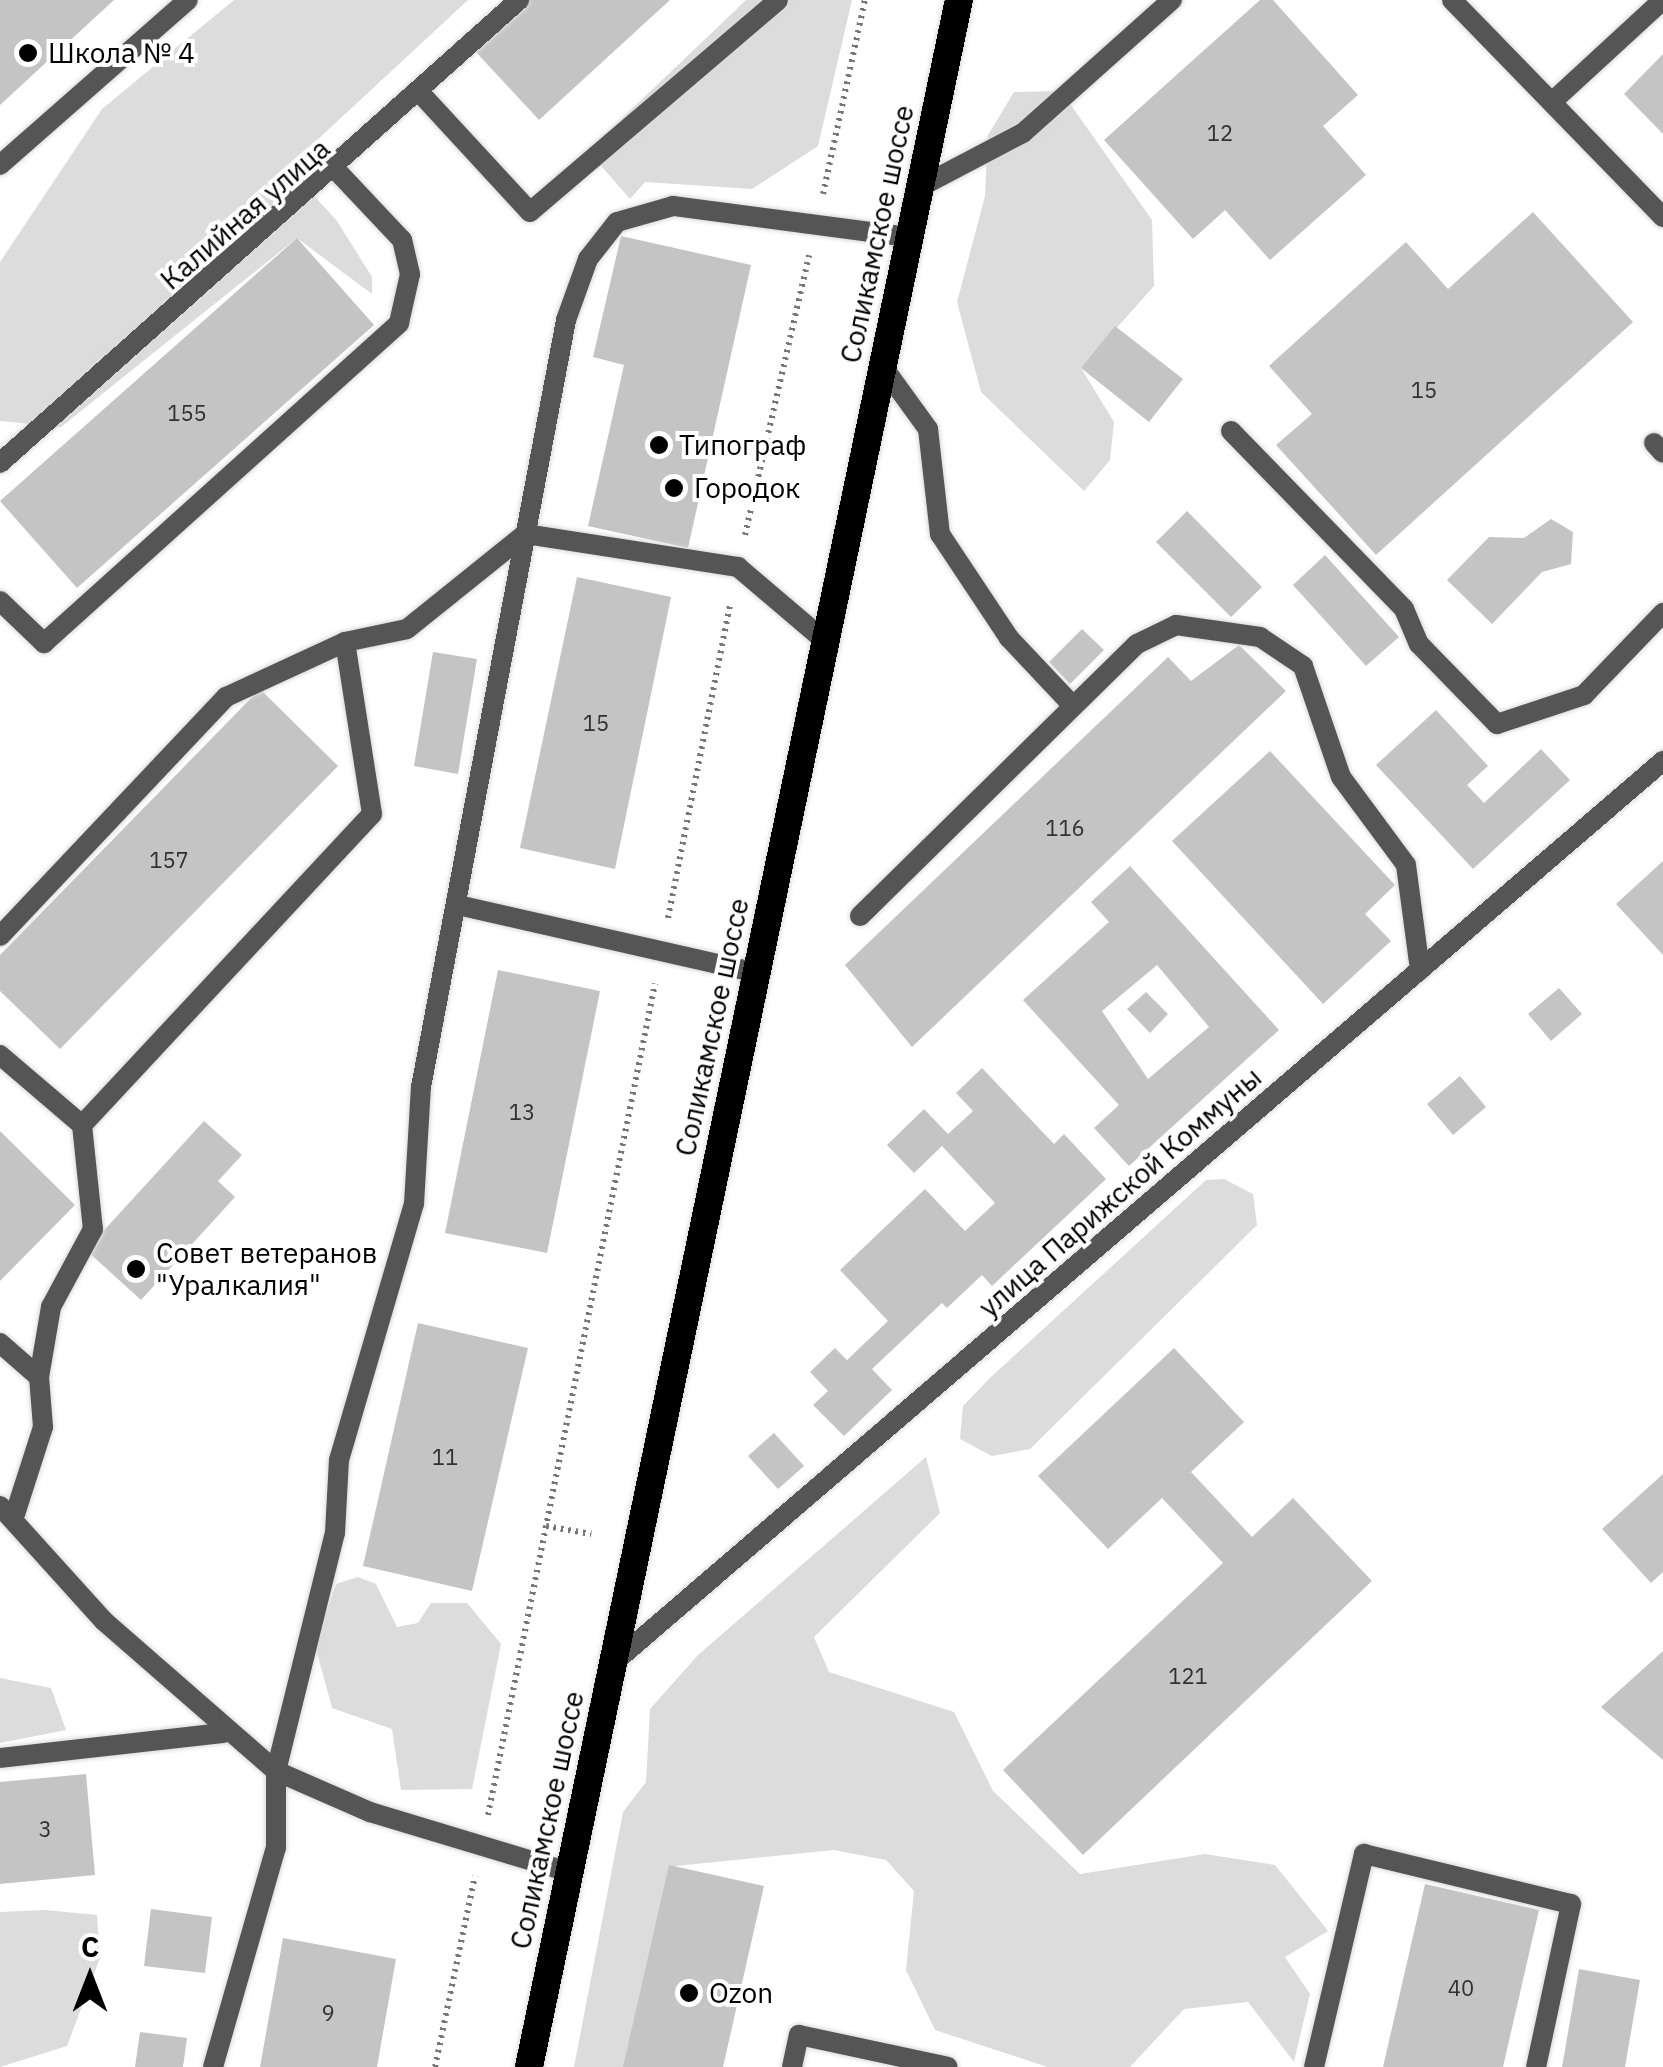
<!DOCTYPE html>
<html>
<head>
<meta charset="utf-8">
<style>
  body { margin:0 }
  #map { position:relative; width:1663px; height:2067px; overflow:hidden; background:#fff; font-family:"IBM Plex Sans",sans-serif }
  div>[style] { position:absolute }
  .green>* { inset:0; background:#dcdcdc }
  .building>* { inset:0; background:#c4c4c4 }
  .path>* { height:6px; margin-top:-3px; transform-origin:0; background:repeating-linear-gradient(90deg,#777 0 2.5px,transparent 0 7.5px) }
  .roads { filter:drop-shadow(0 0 2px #dbdbdb) drop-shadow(0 0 2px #dbdbdb) }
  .service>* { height:20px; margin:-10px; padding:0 10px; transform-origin:10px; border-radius:10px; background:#555 }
  .minor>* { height:20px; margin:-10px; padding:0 10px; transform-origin:10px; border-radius:10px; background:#555 }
  .trunk>* { height:28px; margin:-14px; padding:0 14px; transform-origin:14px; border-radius:14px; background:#000 }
  .dots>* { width:28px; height:28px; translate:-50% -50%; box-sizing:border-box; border:5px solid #fff; border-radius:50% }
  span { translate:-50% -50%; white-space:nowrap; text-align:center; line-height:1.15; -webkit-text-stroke:8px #fff; paint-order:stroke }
  .number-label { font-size:22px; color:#313131 }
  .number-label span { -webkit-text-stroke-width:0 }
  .poi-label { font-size:28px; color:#000 }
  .left { translate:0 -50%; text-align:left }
  .street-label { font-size:28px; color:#000 }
  .north { position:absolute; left:40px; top:1927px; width:100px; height:100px; -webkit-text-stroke:8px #fff; paint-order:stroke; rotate:0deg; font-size:28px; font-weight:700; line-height:40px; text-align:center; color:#000 }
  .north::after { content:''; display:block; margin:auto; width:35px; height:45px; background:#000; clip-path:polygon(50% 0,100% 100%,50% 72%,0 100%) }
</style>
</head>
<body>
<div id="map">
  <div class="green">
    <div style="clip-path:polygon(234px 0,468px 0,288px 167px,337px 221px,372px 277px,372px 294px,297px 238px,61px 427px,0 421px,0 262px,102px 109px)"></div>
    <div style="clip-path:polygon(746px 0,852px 0,818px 146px,752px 189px,645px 182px,630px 199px,588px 151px)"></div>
    <div style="clip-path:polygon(1061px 91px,1152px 220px,1154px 286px,1081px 368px,1114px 422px,1110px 460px,1084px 491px,981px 392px,957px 302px,985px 196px,988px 135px,1014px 92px)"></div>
    <div style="clip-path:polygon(1224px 1179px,1253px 1194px,1257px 1225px,1030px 1449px,992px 1456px,960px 1439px,963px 1406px,991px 1377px,1206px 1180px)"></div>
    <div style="clip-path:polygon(926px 1457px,940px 1513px,814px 1637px,829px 1672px,954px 1712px,993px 1791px,1080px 1874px,1205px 1854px,1275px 1865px,1328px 1931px,1285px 1957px,1310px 1994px,1294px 2062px,1248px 2002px,1184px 2009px,1130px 2067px,1048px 2067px,935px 2030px,906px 1970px,914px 1891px,886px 1860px,834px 1850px,676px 1866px,624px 2067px,574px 2067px,623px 1812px,646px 1782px,650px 1709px,698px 1655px)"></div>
    <div style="clip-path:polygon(358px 1577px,376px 1584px,397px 1627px,418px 1623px,431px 1603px,467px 1603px,501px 1644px,472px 1789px,401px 1790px,392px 1729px,332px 1708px,315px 1645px,336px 1584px)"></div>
    <div style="clip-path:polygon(0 1678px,51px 1688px,66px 1730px,0 1743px)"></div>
    <div style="clip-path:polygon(45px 1910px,97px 1915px,100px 1958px,67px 2046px,0 2067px,0 1912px)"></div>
  </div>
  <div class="building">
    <div style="clip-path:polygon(0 0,114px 0,0 105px)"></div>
    <div style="clip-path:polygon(530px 0,670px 0,539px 120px,475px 51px)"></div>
    <div style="clip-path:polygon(1260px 0,1273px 0,1358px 95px,1323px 126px,1366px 175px,1270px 260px,1225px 210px,1193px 239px,1104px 140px)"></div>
    <div style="clip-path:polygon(1663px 54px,1663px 134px,1624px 94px)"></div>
    <div style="clip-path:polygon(1533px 212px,1633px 322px,1376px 555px,1276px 445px,1312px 414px,1269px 366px,1406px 242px,1448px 289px)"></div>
    <div style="clip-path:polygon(621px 236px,751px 265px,688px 548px,588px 526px,624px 365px,593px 357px)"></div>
    <div style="clip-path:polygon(297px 238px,374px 325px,77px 588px,0 501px)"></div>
    <div style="clip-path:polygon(1115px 326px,1183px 379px,1149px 422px,1081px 368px)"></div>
    <div style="clip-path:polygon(1187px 511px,1262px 587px,1231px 617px,1156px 542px)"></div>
    <div style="clip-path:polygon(1551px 519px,1573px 532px,1571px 564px,1542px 572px,1492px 624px,1447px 580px,1489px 537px,1524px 538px)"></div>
    <div style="clip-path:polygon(1325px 555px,1399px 637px,1366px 666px,1293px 585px)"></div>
    <div style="clip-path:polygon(577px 577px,671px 597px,615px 869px,520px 848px)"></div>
    <div style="clip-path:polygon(1082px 629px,1104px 650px,1070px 684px,1049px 662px)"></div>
    <div style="clip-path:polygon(1239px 645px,1286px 691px,912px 1047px,845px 965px,1168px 657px,1191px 681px)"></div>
    <div style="clip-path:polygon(433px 652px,477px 659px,458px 774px,414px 766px)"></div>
    <div style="clip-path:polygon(260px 689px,338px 766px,60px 1049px,0 991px,0 955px)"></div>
    <div style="clip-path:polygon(1436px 710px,1488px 766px,1467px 785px,1484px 803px,1541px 749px,1570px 780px,1473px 869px,1376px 765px)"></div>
    <div style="clip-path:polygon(1270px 751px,1395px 885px,1365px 914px,1391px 941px,1323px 1004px,1172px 841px)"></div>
    <div style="clip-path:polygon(1663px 861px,1663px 955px,1616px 904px)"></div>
    <div style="clip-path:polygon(evenodd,1130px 866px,1279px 1030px,1129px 1166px,1094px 1128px,1119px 1105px,1023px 1000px,1109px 922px,1091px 902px,1130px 866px,1157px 965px,1209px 1027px,1148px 1079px,1102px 1011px,1157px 965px)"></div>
    <div style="clip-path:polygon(498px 970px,600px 991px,547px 1253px,445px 1233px)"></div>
    <div style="clip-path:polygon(1559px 988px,1582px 1014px,1551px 1041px,1528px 1014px)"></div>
    <div style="clip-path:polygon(1146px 992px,1168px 1014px,1150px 1033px,1127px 1009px)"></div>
    <div style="clip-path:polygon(982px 1068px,1054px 1144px,1064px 1134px,1106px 1179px,992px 1286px,982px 1275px,947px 1308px,942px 1303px,872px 1369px,892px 1390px,844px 1436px,813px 1405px,828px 1391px,810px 1372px,835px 1348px,847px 1360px,888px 1321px,840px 1270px,925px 1189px,965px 1231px,995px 1203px,942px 1146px,914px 1173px,887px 1145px,924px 1109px,948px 1134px,973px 1111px,956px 1093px)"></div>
    <div style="clip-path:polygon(1460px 1076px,1486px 1107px,1453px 1135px,1427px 1104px)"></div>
    <div style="clip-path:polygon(204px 1121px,242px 1155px,218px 1181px,235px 1197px,141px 1300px,86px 1250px)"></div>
    <div style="clip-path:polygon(0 1131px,75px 1205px,0 1281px)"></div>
    <div style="clip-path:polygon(418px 1323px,528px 1348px,472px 1591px,363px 1566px)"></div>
    <div style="clip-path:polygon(1174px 1348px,1244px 1422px,1191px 1472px,1252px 1537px,1293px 1498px,1372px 1581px,1083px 1855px,1003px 1770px,1223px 1563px,1162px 1498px,1108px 1549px,1038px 1476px)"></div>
    <div style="clip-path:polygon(774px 1433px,804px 1466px,778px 1489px,748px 1456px)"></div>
    <div style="clip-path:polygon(1663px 1474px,1663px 1572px,1651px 1583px,1602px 1529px)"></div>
    <div style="clip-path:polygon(1663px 1651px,1663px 1760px,1601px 1707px)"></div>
    <div style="clip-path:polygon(86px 1774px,95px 1875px,0 1884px,0 1782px)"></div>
    <div style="clip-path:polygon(669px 1865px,764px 1886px,723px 2067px,623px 2067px)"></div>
    <div style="clip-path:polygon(1425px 1884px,1539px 1910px,1503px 2067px,1383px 2067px)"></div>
    <div style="clip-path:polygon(151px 1909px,212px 1917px,205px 1973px,144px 1966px)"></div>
    <div style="clip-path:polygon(283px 1938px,396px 1959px,377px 2067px,260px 2067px)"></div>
    <div style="clip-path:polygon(1579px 1969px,1640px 1980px,1625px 2067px,1562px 2067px)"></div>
    <div style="clip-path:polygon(140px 2032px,187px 2038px,183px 2067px,135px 2067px)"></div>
  </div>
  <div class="path">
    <div style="left:823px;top:194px;width:198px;rotate:-77.8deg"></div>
    <div style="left:745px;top:535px;width:287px;rotate:-77.1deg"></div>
    <div style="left:668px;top:918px;width:318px;rotate:-78.8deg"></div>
    <div style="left:546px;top:1526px;width:46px;rotate:10.1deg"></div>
    <div style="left:488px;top:1815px;width:848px;rotate:-78.64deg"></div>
    <div style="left:435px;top:2067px;width:195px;rotate:-78.2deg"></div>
  </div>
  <div class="roads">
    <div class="service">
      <div style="left:422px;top:95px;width:159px;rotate:47.3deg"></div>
      <div style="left:530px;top:212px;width:326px;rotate:-40.5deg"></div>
      <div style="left:0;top:165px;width:250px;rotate:-41.3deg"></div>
      <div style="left:920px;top:187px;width:116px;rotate:-27.7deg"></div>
      <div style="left:1023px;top:133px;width:200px;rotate:-41.8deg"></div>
      <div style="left:883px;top:367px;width:77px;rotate:54deg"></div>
      <div style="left:928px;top:429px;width:106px;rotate:83.5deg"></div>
      <div style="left:940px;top:534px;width:125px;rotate:56.4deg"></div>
      <div style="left:1009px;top:638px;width:93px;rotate:46.7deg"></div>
      <div style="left:1231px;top:431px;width:248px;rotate:45.8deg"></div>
      <div style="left:1404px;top:609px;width:38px;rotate:67deg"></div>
      <div style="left:1419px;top:644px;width:112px;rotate:45.7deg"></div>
      <div style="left:1497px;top:724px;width:92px;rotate:-18.4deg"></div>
      <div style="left:1584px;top:695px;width:114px;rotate:-46.1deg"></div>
      <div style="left:1654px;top:443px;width:13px;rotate:48deg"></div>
      <div style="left:0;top:601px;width:61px;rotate:43.7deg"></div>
      <div style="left:44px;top:643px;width:478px;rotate:-42deg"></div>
      <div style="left:399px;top:323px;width:50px;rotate:-77.3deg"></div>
      <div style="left:410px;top:274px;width:35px;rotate:-103deg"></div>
      <div style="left:402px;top:240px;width:95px;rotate:-133.3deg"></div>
      <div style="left:860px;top:916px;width:388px;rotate:-44.5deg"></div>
      <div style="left:1137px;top:644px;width:43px;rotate:-26deg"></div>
      <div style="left:1176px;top:625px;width:85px;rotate:8.1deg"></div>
      <div style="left:1260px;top:637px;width:52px;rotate:34deg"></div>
      <div style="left:1303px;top:666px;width:117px;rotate:71.1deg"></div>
      <div style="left:1341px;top:777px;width:109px;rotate:53.5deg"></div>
      <div style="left:1406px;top:865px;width:106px;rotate:82.4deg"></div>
      <div style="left:0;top:936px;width:329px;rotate:-46.6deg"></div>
      <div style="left:226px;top:697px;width:131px;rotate:-24.8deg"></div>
      <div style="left:345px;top:642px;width:63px;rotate:-11.8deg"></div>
      <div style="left:407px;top:629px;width:151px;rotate:-38.8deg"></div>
      <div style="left:525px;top:534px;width:216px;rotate:8.8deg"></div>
      <div style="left:738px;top:567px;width:116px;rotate:40.4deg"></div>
      <div style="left:0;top:1055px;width:108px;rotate:40.5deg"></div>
      <div style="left:82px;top:1125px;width:105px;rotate:84deg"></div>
      <div style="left:93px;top:1229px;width:89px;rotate:118.3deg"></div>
      <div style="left:51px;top:1307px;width:71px;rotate:99.7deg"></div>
      <div style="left:82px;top:1125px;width:425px;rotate:-47deg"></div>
      <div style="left:372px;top:814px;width:174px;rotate:-98.9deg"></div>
      <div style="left:0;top:1343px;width:52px;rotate:41.1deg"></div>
      <div style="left:39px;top:1377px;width:50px;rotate:85.4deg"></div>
      <div style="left:43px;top:1427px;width:91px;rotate:107.8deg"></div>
      <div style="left:0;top:1758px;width:225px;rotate:-6.4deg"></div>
      <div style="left:213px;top:2067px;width:228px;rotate:-74deg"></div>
      <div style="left:276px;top:1848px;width:77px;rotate:-90deg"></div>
      <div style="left:276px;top:1771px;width:245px;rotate:-76.1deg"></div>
      <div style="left:335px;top:1533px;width:73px;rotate:-86.9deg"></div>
      <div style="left:339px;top:1460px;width:267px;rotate:-73.7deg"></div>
      <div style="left:414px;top:1204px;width:117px;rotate:-86.6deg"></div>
      <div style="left:421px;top:1087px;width:781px;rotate:-79.29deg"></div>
      <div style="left:566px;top:320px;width:65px;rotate:-70.2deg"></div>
      <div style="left:588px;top:259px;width:47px;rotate:-51.9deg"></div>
      <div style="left:617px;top:222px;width:58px;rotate:-15.9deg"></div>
      <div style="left:673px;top:206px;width:239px;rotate:7.5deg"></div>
      <div style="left:792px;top:2067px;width:33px;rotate:-78deg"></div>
      <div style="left:799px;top:2035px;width:152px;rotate:12.1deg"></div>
      <div style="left:1314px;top:2067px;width:219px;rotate:-76.8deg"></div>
      <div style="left:1364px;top:1854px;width:213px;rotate:13.6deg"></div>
      <div style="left:1571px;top:1904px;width:167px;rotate:102.1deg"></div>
    </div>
    <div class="minor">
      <div style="left:1452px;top:0;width:303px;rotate:45.8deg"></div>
      <div style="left:1553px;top:101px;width:149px;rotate:-42.6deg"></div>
      <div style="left:0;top:463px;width:696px;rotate:-41.74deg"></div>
      <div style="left:462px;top:906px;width:302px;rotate:12.8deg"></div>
      <div style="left:0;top:1506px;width:155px;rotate:47.9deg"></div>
      <div style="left:104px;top:1621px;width:228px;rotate:41.1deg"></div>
      <div style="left:276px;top:1771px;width:103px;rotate:23.6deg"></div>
      <div style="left:370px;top:1812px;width:208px;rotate:16.8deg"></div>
      <div style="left:612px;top:1664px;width:1386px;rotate:-40.67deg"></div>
    </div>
    <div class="trunk">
      <div style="left:529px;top:2067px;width:2111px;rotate:-78.25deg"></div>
    </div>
  </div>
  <div class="dots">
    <div style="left:28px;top:53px;background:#000"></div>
    <div style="left:659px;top:445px;background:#000"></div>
    <div style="left:674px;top:488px;background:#000"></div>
    <div style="left:136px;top:1269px;background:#000"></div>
    <div style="left:689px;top:1993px;background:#000"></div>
  </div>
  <div class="number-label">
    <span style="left:1220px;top:133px">12</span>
    <span style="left:1424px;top:390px">15</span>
    <span style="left:187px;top:413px">155</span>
    <span style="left:596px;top:723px">15</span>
    <span style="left:1065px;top:828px">116</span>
    <span style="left:169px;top:860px">157</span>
    <span style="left:522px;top:1112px">13</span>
    <span style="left:445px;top:1457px">11</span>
    <span style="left:1188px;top:1676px">121</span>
    <span style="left:45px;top:1829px">3</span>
    <span style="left:1461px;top:1988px">40</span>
    <span style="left:328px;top:2013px">9</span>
  </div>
  <div class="poi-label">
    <span class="left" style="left:48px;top:53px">Школа № 4</span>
    <span class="left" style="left:679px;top:445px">Типограф</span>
    <span class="left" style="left:694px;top:488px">Городок</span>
    <span class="left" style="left:156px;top:1269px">Совет ветеранов<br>"Уралкалия"</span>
    <span class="left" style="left:709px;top:1993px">Ozon</span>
  </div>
  <div class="street-label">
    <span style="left:245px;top:214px;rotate:-41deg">Калийная улица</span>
    <span style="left:877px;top:234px;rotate:-78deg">Соликамское шоссе</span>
    <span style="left:712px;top:1027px;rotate:-78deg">Соликамское шоссе</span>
    <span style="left:1120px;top:1192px;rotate:-41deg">улица Парижской Коммуны</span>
    <span style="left:547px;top:1820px;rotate:-78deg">Соликамское шоссе</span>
  </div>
  <div class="north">С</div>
</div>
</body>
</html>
